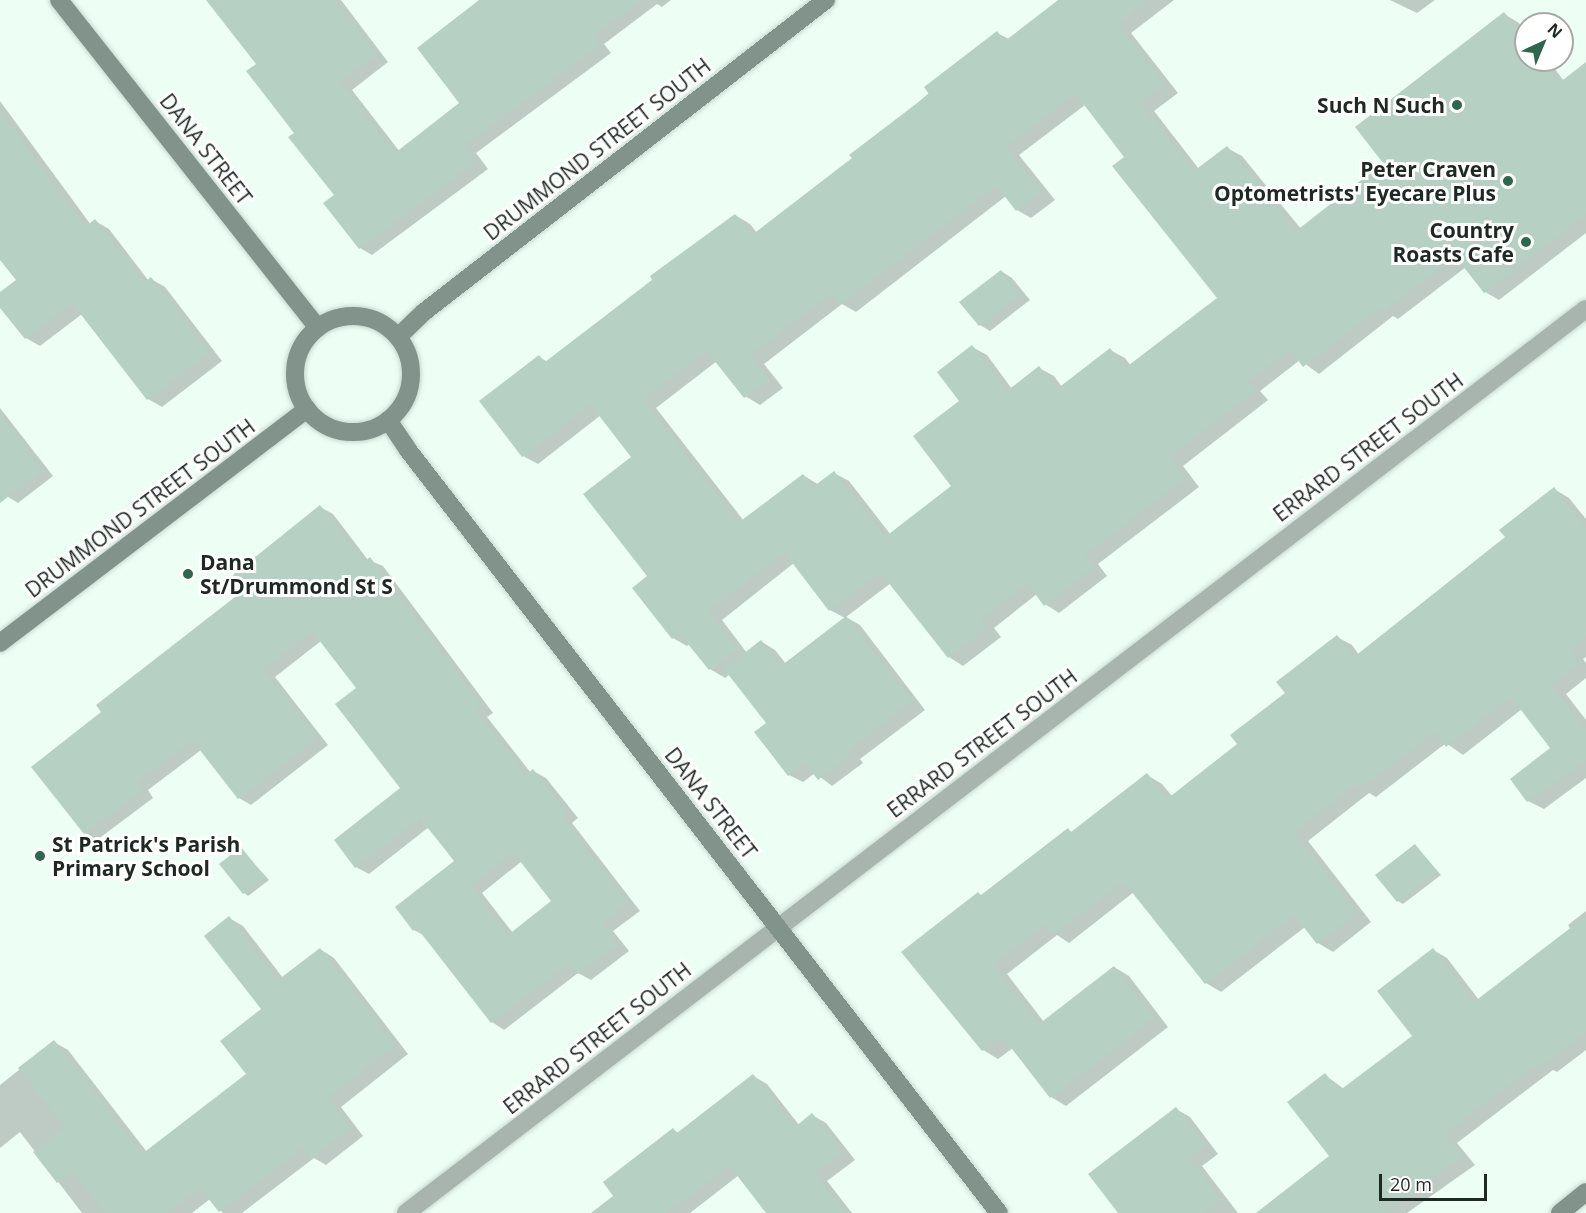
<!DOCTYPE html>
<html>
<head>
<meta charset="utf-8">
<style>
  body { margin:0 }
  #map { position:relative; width:1586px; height:1213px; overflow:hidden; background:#edfef5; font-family:"Open Sans",sans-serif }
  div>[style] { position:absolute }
  .shadow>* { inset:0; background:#0003 }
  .building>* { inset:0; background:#b6d1c3 }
  .roads { filter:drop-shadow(0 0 2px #c8d8cf) drop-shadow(0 0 2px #c8d8cf) }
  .street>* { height:18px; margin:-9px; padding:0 9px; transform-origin:9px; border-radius:9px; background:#a8b4ae }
  .secondary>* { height:18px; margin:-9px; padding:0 9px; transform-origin:9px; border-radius:9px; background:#81938a }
  .secondary>.ring { margin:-9px; padding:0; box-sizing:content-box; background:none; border:18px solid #81938a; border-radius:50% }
  .dots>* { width:16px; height:16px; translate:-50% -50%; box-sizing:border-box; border:3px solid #fff; border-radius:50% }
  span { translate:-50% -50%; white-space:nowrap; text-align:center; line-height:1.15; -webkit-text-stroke:6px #fff; paint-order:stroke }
  .poi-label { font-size:21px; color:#1f2924; font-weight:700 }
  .right { translate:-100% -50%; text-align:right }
  .left { translate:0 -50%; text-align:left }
  .street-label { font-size:21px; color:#1f2924 }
  .north { position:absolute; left:1514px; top:12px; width:60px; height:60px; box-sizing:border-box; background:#fff; border:2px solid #a5a9a7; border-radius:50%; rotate:44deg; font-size:16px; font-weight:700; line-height:24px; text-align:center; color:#1f2924 }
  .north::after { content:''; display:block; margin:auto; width:21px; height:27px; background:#2e664e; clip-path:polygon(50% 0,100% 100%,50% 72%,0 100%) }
  .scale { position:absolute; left:1379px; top:1174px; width:108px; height:27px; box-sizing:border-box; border:3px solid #1f2924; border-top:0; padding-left:8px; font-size:18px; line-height:21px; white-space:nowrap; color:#1f2924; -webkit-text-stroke:4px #fff; paint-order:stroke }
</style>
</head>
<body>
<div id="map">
  <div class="shadow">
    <div style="clip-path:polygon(207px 0,341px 0,388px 62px,352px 90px,400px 152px,462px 104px,482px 0,671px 0,662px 7px,657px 4px,604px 44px,611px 53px,476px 153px,488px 169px,372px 255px,360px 248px,336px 195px,296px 133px,258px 64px)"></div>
    <div style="clip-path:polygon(evenodd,1060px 0,1174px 0,1131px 33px,1178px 93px,1154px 111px,1199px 169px,1227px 148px,1242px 156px,1301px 229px,1386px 163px,1504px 14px,1519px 23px,1526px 32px,1526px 60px,1548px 60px,1564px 81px,1586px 64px,1586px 233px,1499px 300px,1485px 292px,1466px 267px,1398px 319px,1393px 316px,1319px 374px,1300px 360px,1260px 391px,1268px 400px,1183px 466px,1199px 487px,1098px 564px,1107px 576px,1059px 613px,1045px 604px,1037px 594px,994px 628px,1001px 637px,963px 666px,949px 657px,891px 583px,846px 617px,860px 625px,925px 710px,860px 759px,863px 763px,832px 786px,815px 773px,803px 782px,789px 775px,768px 723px,730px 674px,725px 678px,710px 669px,690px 644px,687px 646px,673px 638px,649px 576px,633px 457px,601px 415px,538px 464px,523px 456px,539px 357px,548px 362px,735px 215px,750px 224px,757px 233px,854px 159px,997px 33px,1009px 39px,1060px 0,1085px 105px,1126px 157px,1219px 298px,1131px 366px,1125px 358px,1110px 350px,1062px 387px,1054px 376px,1039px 368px,1012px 389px,987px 355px,972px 347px,961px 401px,953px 486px,891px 535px,849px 481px,834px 473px,819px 485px,803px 475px,744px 521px,656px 408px,717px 361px,745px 396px,760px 405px,783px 388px,764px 364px,842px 304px,856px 312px,1006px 196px,1017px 210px,1031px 218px,1055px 200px,1019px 155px,1085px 105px,1060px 0,794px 563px,830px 610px,845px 618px,786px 664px,775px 650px,762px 642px,747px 653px,722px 620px,794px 563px)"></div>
    <div style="clip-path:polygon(1390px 0,1435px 0,1417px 13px)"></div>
    <div style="clip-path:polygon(0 101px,91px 225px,95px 221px,109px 229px,148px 280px,151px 279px,165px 287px,222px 361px,162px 407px,148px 399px,82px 314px,40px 346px,26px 338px,0 305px,0 294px,18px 280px,0 258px)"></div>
    <div style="clip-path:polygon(1001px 271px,1012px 278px,1030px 300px,990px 331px,980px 325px)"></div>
    <div style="clip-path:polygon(0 408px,53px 476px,18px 503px,0 492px)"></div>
    <div style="clip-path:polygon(1554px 489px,1569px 498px,1586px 519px,1586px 657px,1583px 659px,1586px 663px,1586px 678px,1566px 694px,1586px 720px,1586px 778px,1544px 809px,1528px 801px,1552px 749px,1522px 709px,1463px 755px,1446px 743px,1376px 797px,1369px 793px,1308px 841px,1371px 922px,1333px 952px,1318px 943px,1305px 927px,1221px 992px,1206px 983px,1134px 892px,1069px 943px,1057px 935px,1007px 974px,1044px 1022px,1114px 967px,1129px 976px,1168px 1027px,1066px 1106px,1051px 1097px,1013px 1048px,998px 1059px,983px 1050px,979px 894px,982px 896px,1068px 830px,1073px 833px,1147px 775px,1162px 784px,1172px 796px,1240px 744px,1337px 637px,1352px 645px,1359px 655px,1507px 538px)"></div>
    <div style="clip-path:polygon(evenodd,320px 507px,333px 514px,368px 560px,383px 566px,493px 713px,487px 717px,531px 773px,533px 771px,546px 778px,578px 818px,572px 823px,640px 911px,613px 931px,629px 951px,591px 980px,578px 973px,504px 1030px,492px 1022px,425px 936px,414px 930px,456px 862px,429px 827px,369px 874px,356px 867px,403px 788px,358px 688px,321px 641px,275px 677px,328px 745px,251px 805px,239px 798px,201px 750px,148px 790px,153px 798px,97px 840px,85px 833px,104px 713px,246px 590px,320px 507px,522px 861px,553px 902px,513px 933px,482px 893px,522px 861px)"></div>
    <div style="clip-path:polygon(1416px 846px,1441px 875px,1403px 904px,1398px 901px)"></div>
    <div style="clip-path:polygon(241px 849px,269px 880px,248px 896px,244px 893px)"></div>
    <div style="clip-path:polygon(1586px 911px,1586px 1050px,1557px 1072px,1553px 1070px,1457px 1143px,1475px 1165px,1407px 1213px,1258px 1213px,1331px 1156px,1325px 1075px,1344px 1089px,1414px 1036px,1433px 950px,1447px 958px,1479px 1000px,1571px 930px,1568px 925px)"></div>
    <div style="clip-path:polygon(229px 918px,243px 926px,283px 978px,320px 949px,334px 958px,408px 1054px,341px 1107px,363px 1136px,326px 1165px,314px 1158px,242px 1213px,223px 1213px,210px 1199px,192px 1213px,82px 1213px,20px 1132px,0 1148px,0 1085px,54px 1042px,68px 1050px,147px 1152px,248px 1074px,263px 1010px)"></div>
    <div style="clip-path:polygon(753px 1076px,767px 1084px,799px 1125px,812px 1115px,826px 1123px,855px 1160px,827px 1181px,852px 1213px,768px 1213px,739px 1175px,690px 1213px,593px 1213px,615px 1196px,673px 1130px,679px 1133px)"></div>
    <div style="clip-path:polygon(1176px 1109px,1190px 1117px,1218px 1154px,1202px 1166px,1238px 1213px,1121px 1213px)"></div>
  </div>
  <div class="building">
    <div style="clip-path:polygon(206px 0,335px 0,377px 54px,340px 82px,395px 153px,459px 103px,417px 48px,479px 0,641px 0,593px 36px,600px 45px,464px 145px,477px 161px,359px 249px,323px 203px,334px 195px,288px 137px,294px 133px,246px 71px,256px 64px)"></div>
    <div style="clip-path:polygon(evenodd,1058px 0,1149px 0,1118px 24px,1164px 84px,1140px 103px,1194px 171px,1227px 146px,1296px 231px,1383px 163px,1355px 127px,1504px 12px,1526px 41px,1526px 60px,1541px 60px,1559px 83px,1586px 62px,1586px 214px,1484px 293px,1455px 256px,1382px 312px,1379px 308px,1303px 367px,1290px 349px,1247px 382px,1254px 391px,1169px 457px,1185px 478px,1084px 555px,1093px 567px,1044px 606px,1027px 583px,980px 619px,987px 628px,948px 658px,880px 572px,829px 611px,784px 552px,708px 611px,737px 649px,709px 670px,679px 633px,672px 639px,632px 588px,647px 576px,583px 494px,631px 457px,590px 404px,522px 457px,479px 401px,539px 355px,545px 362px,652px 280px,650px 276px,735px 214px,752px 235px,852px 158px,849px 155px,929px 94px,924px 87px,997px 31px,1005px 41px,1058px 0,1075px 93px,1124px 157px,1112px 166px,1217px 298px,1125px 368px,1110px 348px,1057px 389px,1039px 366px,1007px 391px,972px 345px,937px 372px,959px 401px,913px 436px,951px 486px,885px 537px,834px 471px,813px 487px,803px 474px,738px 523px,643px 399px,706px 350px,744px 398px,769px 379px,750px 355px,832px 293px,841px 304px,996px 185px,1016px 211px,1041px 191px,1005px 147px,1075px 93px)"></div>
    <div style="clip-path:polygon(0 111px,85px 227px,95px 219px,144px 282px,151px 277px,209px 353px,147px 400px,72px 303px,25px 339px,0 308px,0 292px,16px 280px,0 260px)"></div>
    <div style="clip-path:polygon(1001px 270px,1020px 294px,979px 326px,959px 302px)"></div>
    <div style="clip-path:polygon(0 414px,43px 470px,0 503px)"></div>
    <div style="clip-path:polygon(1554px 487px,1586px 529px,1586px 636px,1569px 650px,1579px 663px,1551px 685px,1586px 729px,1586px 760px,1527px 802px,1510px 779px,1550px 748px,1511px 697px,1446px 747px,1435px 732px,1359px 789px,1355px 784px,1294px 832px,1357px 913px,1317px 944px,1294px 915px,1205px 984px,1123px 881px,1053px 935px,1045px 924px,993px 965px,1039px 1024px,1114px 966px,1154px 1018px,1050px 1098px,1002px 1036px,982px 1051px,901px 952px,978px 892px,981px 895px,1068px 828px,1071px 832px,1147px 773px,1167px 799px,1237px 744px,1230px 735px,1285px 693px,1276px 682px,1337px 635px,1354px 657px,1505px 537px,1499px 530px)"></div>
    <div style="clip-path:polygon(evenodd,320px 505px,364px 562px,370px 557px,481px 705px,475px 710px,526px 775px,533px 769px,566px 811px,561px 815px,628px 903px,602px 924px,617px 944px,578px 974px,569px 963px,491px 1023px,417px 928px,413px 931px,395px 907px,454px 861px,420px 818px,355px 868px,334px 840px,400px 788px,335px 704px,356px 688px,312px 631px,263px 669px,317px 738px,238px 799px,192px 740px,136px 783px,142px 790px,84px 834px,31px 767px,101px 712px,96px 705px,244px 590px,233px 575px,320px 505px,513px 852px,551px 901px,508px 935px,470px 886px,513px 852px)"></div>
    <div style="clip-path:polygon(846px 616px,912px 701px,847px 751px,850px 755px,818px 780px,805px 763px,788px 776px,754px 732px,766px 723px,724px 669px,761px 640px,781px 666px)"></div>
    <div style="clip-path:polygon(1415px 844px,1437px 872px,1397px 902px,1375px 875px)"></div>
    <div style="clip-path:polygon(241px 847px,265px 877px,243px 894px,219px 864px)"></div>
    <div style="clip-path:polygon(229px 916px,278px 980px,320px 948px,395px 1045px,327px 1098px,350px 1128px,311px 1158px,303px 1147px,219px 1212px,200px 1188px,167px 1213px,105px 1213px,73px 1171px,57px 1183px,33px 1152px,65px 1127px,18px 1068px,54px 1040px,142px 1154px,246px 1074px,220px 1041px,261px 1009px,204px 936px)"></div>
    <div style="clip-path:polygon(1586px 916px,1586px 1032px,1542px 1065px,1539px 1062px,1444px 1134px,1462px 1156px,1383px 1213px,1256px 1213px,1329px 1156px,1287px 1102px,1325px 1073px,1339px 1091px,1412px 1036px,1377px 991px,1433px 948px,1474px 1002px)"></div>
    <div style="clip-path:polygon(753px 1074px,795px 1127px,812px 1113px,842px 1152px,815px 1173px,846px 1213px,766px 1213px,729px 1165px,667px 1213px,591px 1213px,613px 1196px,603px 1182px,673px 1128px,677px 1133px)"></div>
    <div style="clip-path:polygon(1176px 1107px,1206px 1145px,1189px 1158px,1221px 1200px,1204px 1213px,1118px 1213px,1088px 1174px)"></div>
  </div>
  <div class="roads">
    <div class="street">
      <div style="left:406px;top:1213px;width:1486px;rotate:-37.46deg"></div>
    </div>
    <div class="secondary">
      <div style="left:59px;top:0;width:417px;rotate:51.7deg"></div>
      <div class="ring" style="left:295px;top:316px;width:98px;height:98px"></div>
      <div style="left:398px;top:337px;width:36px;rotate:-44deg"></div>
      <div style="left:424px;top:312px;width:509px;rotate:-37.82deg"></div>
      <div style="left:388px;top:420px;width:36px;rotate:56deg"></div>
      <div style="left:408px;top:450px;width:965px;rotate:52.24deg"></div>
      <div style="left:0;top:643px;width:386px;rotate:-37.3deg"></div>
      <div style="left:1560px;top:1213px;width:33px;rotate:-39deg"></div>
    </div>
  </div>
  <div class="dots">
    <div style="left:1457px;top:105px;background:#2e664e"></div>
    <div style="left:1508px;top:181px;background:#2e664e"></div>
    <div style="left:1526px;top:242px;background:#2e664e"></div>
    <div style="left:188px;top:574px;background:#2e664e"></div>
    <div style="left:40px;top:856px;background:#2e664e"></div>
  </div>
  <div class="poi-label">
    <span class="right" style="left:1445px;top:105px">Such N Such</span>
    <span class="right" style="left:1496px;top:181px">Peter Craven<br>Optometrists' Eyecare Plus</span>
    <span class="right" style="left:1514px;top:242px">Country<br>Roasts Cafe</span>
    <span class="left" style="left:200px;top:574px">Dana<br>St/Drummond St S</span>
    <span class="left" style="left:52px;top:856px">St Patrick's Parish<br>Primary School</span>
  </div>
  <div class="street-label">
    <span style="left:206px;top:149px;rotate:52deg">DANA STREET</span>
    <span style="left:597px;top:149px;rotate:-38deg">DRUMMOND STREET SOUTH</span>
    <span style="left:1368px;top:447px;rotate:-37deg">ERRARD STREET SOUTH</span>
    <span style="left:140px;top:508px;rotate:-37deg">DRUMMOND STREET SOUTH</span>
    <span style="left:982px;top:743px;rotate:-37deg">ERRARD STREET SOUTH</span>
    <span style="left:711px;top:803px;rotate:52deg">DANA STREET</span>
    <span style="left:597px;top:1038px;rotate:-38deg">ERRARD STREET SOUTH</span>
  </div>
  <div class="north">N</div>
  <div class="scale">20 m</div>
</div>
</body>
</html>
